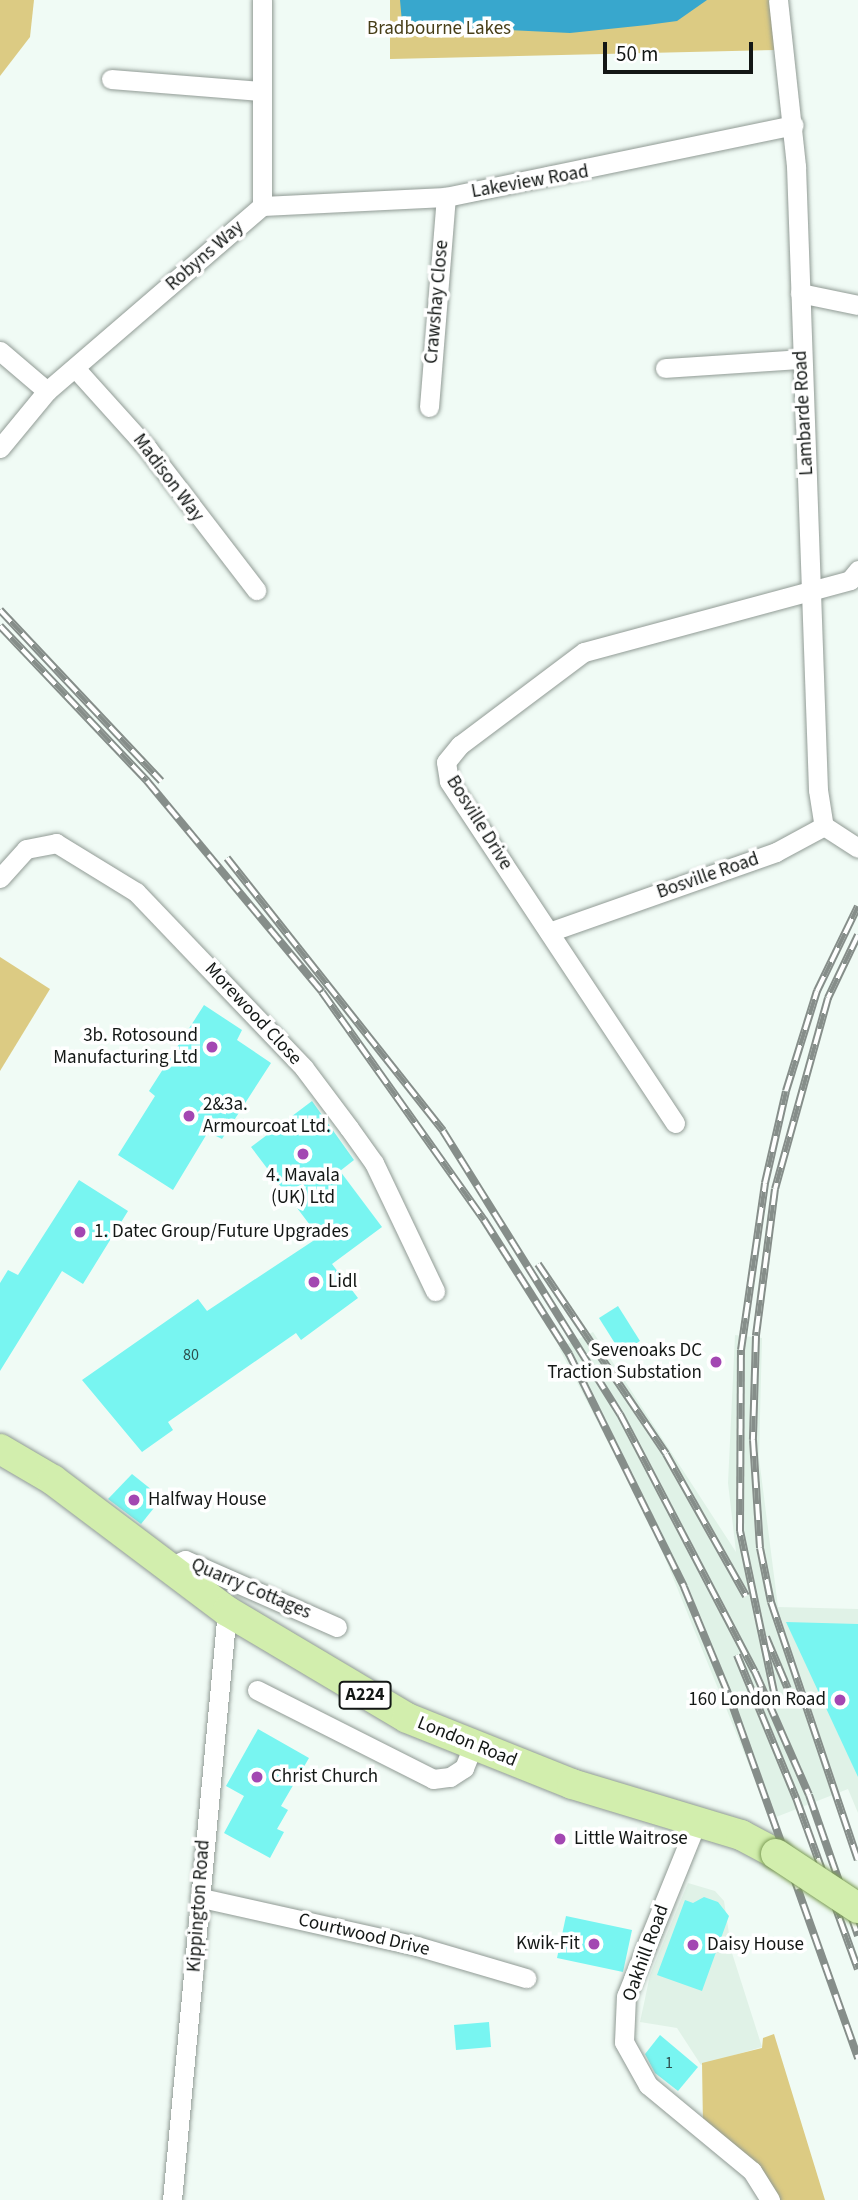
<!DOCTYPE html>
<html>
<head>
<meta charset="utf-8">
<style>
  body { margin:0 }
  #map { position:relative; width:858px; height:2200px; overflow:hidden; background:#f0fbf5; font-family:"Source Sans 3",sans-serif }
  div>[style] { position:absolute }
  .built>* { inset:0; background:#e0f2e7 }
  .green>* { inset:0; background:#dccb83 }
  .water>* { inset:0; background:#38a7cd }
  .building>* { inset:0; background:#78f5f1 }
  .roads { filter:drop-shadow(0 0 2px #919b95) drop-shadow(0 0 2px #919b95) }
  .street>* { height:19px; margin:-9.5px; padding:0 9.5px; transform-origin:9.5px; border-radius:9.5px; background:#fff }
  .primary>* { height:30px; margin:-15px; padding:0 15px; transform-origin:15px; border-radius:15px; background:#d2eead }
  .rail>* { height:8px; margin-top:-4px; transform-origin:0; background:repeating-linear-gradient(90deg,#fff 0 16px,#868e8a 0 32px); box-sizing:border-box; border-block:2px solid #868e8a }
  .bridges { filter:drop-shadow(0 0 2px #7c9c55) drop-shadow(0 0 2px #7c9c55) }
  .primary-bridge>* { height:30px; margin:-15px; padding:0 15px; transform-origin:15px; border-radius:15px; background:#d2eead }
  .dots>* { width:19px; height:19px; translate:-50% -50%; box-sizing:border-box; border:4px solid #fff; border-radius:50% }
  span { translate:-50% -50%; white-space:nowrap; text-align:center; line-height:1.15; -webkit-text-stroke:7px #fff; paint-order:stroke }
  .number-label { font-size:16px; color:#2c4e4c }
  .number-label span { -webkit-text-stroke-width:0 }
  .shield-label span { padding:2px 5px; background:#fff; border:2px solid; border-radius:5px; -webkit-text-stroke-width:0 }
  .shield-label { font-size:18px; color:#131715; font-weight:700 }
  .park-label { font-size:19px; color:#473e18 }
  .street-label { font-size:19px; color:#131715 }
  .poi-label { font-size:19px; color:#131715 }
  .right { translate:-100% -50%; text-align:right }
  .left { translate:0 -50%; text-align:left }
  .scale { position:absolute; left:603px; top:42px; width:150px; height:32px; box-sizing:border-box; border:4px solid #131715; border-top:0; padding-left:9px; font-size:21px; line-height:24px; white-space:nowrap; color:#131715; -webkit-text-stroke:5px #fff; paint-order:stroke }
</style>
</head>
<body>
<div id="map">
  <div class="built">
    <div style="clip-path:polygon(593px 1332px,736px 1552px,728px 1483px,735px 1335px,762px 1338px,759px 1458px,778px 1607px,858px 1609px,858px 1813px,848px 1789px,771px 1819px,652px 1526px,559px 1348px)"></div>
    <div style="clip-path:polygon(688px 1883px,715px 1891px,724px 1901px,732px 1953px,762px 2047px,701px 2065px,677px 2028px,640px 2022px,650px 1975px)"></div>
  </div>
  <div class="green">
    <div style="clip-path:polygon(0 0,34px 0,30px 37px,0 76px)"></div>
    <div style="clip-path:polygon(390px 0,773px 0,776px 50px,390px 59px)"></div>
    <div style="clip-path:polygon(0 957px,50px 989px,0 1071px)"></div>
    <div style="clip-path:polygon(774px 2034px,825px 2200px,770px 2200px,703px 2126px,702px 2063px,762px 2048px,763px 2038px)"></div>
  </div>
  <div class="water">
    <div style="clip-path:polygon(400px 0,707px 0,677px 21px,647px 25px,570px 33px,441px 27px,403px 34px)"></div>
  </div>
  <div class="building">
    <div style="clip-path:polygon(204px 1005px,242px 1030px,237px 1040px,271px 1063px,222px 1139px,208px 1132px,173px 1190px,118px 1155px,155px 1096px,149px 1091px)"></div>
    <div style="clip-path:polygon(312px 1101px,354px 1160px,340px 1171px,382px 1227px,332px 1264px,358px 1298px,301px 1340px,296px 1333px,168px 1422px,173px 1430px,142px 1452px,82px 1380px,198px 1299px,207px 1311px,319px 1237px,251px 1147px)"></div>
    <div style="clip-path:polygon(79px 1180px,128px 1211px,83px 1284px,62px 1271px,0 1371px,0 1283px,8px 1270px,18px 1275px)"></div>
    <div style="clip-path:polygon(618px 1306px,640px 1341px,621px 1353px,599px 1318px)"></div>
    <div style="clip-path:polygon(132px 1474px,162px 1498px,141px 1524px,108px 1499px)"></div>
    <div style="clip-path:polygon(786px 1622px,858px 1624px,858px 1777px)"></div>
    <div style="clip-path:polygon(258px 1729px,309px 1758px,281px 1806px,288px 1810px,277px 1829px,284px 1832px,270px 1858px,224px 1833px,244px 1796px,226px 1786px)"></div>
    <div style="clip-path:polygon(704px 1897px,718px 1902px,729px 1916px,702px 1991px,657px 1975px,685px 1900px,693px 1903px)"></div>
    <div style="clip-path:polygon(566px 1916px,632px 1930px,623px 1972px,557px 1958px)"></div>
    <div style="clip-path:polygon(489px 2022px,491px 2047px,456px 2050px,454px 2025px)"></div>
    <div style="clip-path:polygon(660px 2035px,698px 2067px,678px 2091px,655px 2073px,645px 2054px)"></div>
  </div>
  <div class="roads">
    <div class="street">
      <div style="left:778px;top:0;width:167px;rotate:83.8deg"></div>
      <div style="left:796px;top:166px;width:624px;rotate:87.98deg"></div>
      <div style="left:818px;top:790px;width:36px;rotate:81deg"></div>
      <div style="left:824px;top:826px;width:40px;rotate:32.9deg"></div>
      <div style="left:111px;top:79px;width:150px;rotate:4.6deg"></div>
      <div style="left:262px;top:206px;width:184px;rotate:-2.8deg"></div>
      <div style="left:446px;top:197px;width:355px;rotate:-11.7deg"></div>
      <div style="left:800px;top:293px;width:59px;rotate:11.7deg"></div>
      <div style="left:0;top:351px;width:62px;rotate:40.4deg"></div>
      <div style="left:665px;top:368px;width:136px;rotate:-3.8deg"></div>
      <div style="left:76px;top:369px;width:108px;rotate:48deg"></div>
      <div style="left:148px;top:449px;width:178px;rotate:52.5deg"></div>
      <div style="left:429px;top:407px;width:211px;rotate:-85.4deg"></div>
      <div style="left:0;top:448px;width:74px;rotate:-50.5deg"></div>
      <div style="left:47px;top:391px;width:284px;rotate:-40.7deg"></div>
      <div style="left:262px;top:206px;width:206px;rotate:-90deg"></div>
      <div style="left:0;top:878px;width:39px;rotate:-48deg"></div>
      <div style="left:26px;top:849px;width:31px;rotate:-11deg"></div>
      <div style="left:56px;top:843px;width:94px;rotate:31.5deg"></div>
      <div style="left:136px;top:892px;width:243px;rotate:46.3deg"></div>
      <div style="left:304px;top:1068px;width:75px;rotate:53.1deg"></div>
      <div style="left:349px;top:1128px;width:43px;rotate:54.5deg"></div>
      <div style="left:374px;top:1163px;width:142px;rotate:64.5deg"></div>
      <div style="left:549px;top:932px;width:241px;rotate:-19.4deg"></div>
      <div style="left:776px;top:852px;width:55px;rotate:-28.4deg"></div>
      <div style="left:675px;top:1123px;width:410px;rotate:-123.5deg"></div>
      <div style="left:449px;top:781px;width:19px;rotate:-99deg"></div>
      <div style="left:446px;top:762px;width:22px;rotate:-51deg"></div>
      <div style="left:460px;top:745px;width:155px;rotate:-36.9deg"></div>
      <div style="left:584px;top:652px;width:276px;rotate:-15.1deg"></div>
      <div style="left:850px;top:580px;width:13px;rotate:-51deg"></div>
      <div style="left:165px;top:1569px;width:22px;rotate:-24deg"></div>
      <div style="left:185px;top:1560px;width:166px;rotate:23.8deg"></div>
      <div style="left:257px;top:1690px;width:197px;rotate:26.8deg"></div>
      <div style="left:433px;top:1779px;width:17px;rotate:-7deg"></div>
      <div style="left:450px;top:1777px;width:17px;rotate:-33deg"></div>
      <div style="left:464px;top:1768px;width:24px;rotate:-68deg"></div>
      <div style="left:698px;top:1819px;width:191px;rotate:112.1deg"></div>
      <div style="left:626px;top:1996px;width:46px;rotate:92.5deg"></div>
      <div style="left:624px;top:2042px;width:49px;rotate:60.8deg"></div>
      <div style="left:648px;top:2085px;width:135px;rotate:39.6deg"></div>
      <div style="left:752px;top:2171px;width:34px;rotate:58deg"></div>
      <div style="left:202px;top:1898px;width:220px;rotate:12.6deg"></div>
      <div style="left:417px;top:1946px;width:114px;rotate:16.4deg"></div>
      <div style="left:172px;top:2200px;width:592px;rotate:-84.67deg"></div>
    </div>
    <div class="primary">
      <div style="left:0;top:1449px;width:61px;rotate:30.3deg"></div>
      <div style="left:53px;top:1480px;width:218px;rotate:37deg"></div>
      <div style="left:227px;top:1611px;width:209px;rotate:30.7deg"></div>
      <div style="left:407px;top:1718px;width:178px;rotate:21.8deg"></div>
      <div style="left:572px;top:1784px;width:177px;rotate:16.8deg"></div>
      <div style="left:741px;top:1835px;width:40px;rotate:28deg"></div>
    </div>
  </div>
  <div class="rail">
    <div style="left:0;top:610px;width:235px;rotate:46.7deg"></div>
    <div style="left:0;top:626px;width:214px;rotate:46.5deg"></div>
    <div style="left:147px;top:781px;width:274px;rotate:50.3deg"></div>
    <div style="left:322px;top:992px;width:280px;rotate:54.6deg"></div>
    <div style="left:484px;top:1220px;width:159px;rotate:57.6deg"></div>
    <div style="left:569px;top:1354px;width:260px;rotate:63.7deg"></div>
    <div style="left:684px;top:1587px;width:115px;rotate:67.5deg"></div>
    <div style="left:728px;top:1693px;width:388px;rotate:70.4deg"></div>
    <div style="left:227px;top:858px;width:348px;rotate:51.6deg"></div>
    <div style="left:443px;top:1131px;width:334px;rotate:58deg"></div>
    <div style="left:620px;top:1414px;width:291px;rotate:62.4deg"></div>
    <div style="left:755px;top:1672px;width:134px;rotate:66.3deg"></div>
    <div style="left:809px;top:1795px;width:149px;rotate:70.8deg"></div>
    <div style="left:858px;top:935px;width:70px;rotate:115.5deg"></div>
    <div style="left:828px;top:998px;width:198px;rotate:105.5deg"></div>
    <div style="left:775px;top:1189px;width:148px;rotate:97.4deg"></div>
    <div style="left:756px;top:1336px;width:104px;rotate:91.7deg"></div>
    <div style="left:753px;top:1440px;width:108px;rotate:86.3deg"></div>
    <div style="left:760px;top:1548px;width:55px;rotate:78.5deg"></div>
    <div style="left:771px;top:1602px;width:272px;rotate:71.4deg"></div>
    <div style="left:538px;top:1264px;width:229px;rotate:56deg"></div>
    <div style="left:666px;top:1454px;width:163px;rotate:60.6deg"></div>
    <div style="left:766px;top:1637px;width:56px;rotate:67.1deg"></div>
    <div style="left:737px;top:1655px;width:155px;rotate:67.6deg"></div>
    <div style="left:796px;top:1798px;width:182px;rotate:70.1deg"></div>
    <div style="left:774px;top:1692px;width:165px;rotate:-101.9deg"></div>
    <div style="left:740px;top:1531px;width:181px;rotate:-89.7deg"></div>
    <div style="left:741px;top:1350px;width:169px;rotate:-81.8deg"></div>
    <div style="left:765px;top:1183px;width:94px;rotate:-77.1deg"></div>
    <div style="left:786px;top:1091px;width:105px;rotate:-72.8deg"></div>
    <div style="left:817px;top:991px;width:94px;rotate:-64.2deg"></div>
  </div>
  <div class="bridges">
    <div class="primary-bridge">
      <div style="left:776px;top:1854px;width:98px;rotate:33.4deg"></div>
    </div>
  </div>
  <div class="dots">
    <div style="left:212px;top:1047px;background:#a347b2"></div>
    <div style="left:189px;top:1116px;background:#a347b2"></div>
    <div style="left:303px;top:1154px;background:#a347b2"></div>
    <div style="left:80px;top:1232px;background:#a347b2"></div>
    <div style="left:314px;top:1282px;background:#a347b2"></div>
    <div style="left:716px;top:1362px;background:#a347b2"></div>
    <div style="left:134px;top:1500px;background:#a347b2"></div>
    <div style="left:840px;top:1700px;background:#a347b2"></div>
    <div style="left:257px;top:1777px;background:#a347b2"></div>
    <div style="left:560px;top:1839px;background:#a347b2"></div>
    <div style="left:594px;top:1944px;background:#a347b2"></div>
    <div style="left:693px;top:1945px;background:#a347b2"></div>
  </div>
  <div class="number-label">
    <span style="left:191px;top:1355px">80</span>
    <span style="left:669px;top:2063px">1</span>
  </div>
  <div class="shield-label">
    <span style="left:365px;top:1695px">A224</span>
  </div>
  <div class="park-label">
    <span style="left:439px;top:29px">Bradbourne Lakes</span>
  </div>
  <div class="street-label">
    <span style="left:530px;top:182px;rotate:-10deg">Lakeview Road</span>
    <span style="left:205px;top:256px;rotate:-41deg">Robyns Way</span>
    <span style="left:437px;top:302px;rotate:-85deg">Crawshay Close</span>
    <span style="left:804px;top:413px;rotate:-93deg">Lambarde Road</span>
    <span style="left:168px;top:478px;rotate:53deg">Madison Way</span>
    <span style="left:479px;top:823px;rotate:58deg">Bosville Drive</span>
    <span style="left:708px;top:876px;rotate:-19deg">Bosville Road</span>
    <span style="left:253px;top:1014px;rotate:47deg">Morewood Close</span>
    <span style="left:251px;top:1589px;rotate:23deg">Quarry Cottages</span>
    <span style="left:467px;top:1742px;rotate:22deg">London Road</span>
    <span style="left:199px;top:1906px;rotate:-86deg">Kippington Road</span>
    <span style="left:364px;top:1935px;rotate:13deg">Courtwood Drive</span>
    <span style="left:646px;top:1953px;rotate:-70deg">Oakhill Road</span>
  </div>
  <div class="poi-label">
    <span class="right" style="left:198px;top:1047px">3b. Rotosound<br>Manufacturing Ltd</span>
    <span class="left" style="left:203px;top:1116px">2&amp;3a.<br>Armourcoat Ltd.</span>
    <span style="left:303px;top:1187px">4. Mavala<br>(UK) Ltd</span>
    <span class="left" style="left:94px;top:1232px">1. Datec Group/Future Upgrades</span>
    <span class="left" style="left:328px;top:1282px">Lidl</span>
    <span class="right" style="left:702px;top:1362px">Sevenoaks DC<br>Traction Substation</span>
    <span class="left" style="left:148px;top:1500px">Halfway House</span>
    <span class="right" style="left:826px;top:1700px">160 London Road</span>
    <span class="left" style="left:271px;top:1777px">Christ Church</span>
    <span class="left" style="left:574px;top:1839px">Little Waitrose</span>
    <span class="right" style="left:580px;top:1944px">Kwik-Fit</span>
    <span class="left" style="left:707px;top:1945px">Daisy House</span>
  </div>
  <div class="scale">50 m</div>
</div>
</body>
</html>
